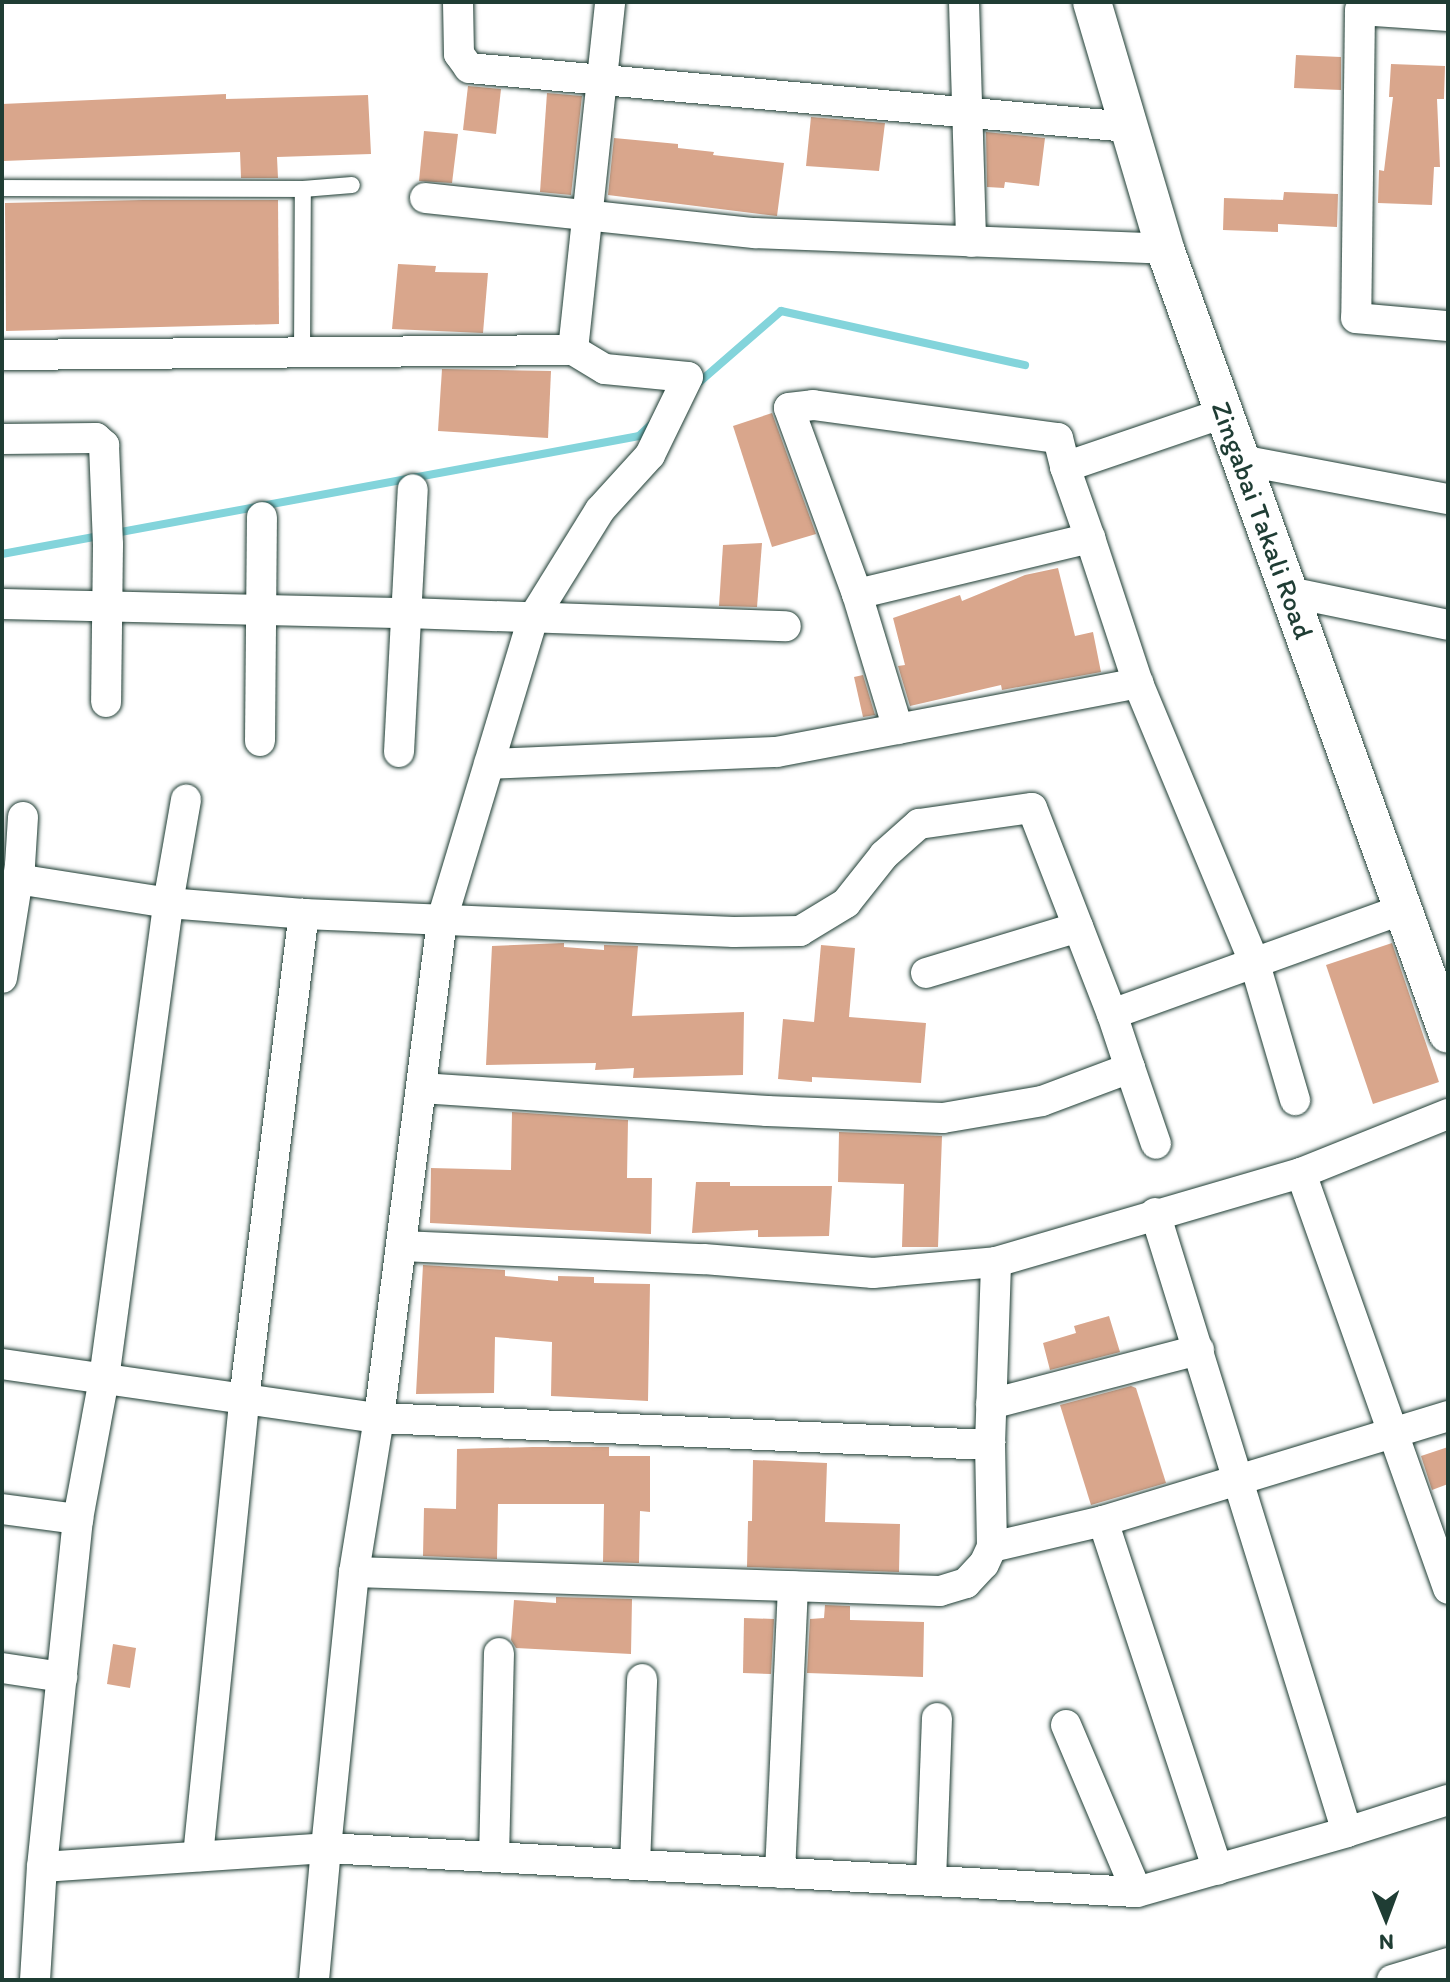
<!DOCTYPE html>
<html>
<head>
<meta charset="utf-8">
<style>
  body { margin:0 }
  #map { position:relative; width:1450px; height:1982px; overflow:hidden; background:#fff; font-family:Itim,sans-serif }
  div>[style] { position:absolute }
  .stream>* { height:8px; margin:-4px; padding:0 4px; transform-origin:4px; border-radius:4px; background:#83d4db }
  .building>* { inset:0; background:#d9a68c }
  .roads { filter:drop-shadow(0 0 2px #1f3d34) drop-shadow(0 0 2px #1f3d34) }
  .service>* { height:16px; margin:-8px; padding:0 8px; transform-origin:8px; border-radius:8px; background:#fff }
  .minor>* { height:30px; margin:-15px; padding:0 15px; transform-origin:15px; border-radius:15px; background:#fff }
  .tertiary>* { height:38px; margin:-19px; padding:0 19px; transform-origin:19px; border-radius:19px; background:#fff }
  span { translate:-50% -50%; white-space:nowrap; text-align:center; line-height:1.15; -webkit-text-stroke:6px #fff; paint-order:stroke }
  .street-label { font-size:28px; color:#1f3d34 }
  .frame { position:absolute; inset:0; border:4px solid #1f3d34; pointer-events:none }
  .north { position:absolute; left:1346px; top:1878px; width:80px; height:80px; -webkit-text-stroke:6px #fff; paint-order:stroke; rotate:179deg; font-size:22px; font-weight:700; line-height:32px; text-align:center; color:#1f3d34 }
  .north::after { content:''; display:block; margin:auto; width:28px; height:36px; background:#1f3d34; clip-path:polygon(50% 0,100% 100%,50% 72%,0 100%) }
</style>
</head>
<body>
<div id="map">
  <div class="stream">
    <div style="left:696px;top:385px;width:113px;rotate:-41deg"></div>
    <div style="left:781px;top:311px;width:250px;rotate:12.5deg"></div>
    <div style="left:2px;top:554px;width:648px;rotate:-10.49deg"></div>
    <div style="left:639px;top:436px;width:19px;rotate:-43deg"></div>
  </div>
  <div class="building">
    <div style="clip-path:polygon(1296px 55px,1341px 57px,1341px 90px,1294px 88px)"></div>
    <div style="clip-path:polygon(1391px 64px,1445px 66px,1444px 99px,1437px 99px,1440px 167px,1434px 167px,1432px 205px,1378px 203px,1379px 170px,1384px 171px,1393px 97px,1389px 97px)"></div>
    <div style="clip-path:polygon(468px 86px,501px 89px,496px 134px,463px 130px)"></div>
    <div style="clip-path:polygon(547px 93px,582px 96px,571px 195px,540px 192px)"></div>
    <div style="clip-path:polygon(226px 94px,226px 99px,368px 95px,371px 154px,277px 157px,278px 178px,241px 178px,240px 152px,3px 161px,2px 104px)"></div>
    <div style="clip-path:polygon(811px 117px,885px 123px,879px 171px,806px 166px)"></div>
    <div style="clip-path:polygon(424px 131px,458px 134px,452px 183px,419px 181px)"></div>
    <div style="clip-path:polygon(986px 132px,1045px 138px,1039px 186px,1005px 182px,1004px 188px,987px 187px)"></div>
    <div style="clip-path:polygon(614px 138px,678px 144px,678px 148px,714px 152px,713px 155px,784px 163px,777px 216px,608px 195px)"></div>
    <div style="clip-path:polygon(1284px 192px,1338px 194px,1337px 227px,1278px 224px,1278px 232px,1223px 230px,1224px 198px,1283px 200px)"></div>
    <div style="clip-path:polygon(143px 200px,278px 200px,279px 324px,6px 331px,5px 203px)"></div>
    <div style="clip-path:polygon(398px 264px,436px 266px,435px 272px,488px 273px,483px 333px,392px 329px)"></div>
    <div style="clip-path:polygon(442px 369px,551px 371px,548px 438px,438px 431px)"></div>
    <div style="clip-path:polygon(772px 413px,816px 534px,772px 547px,733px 426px)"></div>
    <div style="clip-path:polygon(762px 543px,757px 607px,719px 606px,723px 545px)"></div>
    <div style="clip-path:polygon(1058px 568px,1075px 636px,1093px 632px,1101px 672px,1002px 690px,1001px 685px,910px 706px,898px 666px,905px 665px,893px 618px,960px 595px,962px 601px,1025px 575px)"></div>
    <div style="clip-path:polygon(863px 675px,875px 715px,863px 717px,854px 677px)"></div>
    <div style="clip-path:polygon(564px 943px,564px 947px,604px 950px,604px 945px,638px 946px,632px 1016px,744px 1012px,743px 1075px,633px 1078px,634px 1068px,595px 1070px,596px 1063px,486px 1065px,492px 946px)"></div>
    <div style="clip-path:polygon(1392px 943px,1439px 1082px,1373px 1104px,1326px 965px)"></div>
    <div style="clip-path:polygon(821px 945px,855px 948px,849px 1017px,926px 1023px,921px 1083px,812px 1077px,812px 1082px,778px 1079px,783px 1019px,814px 1022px)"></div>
    <div style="clip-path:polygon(512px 1112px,628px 1120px,627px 1178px,652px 1178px,651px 1234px,430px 1223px,431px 1168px,511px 1170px)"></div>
    <div style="clip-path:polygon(839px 1132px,942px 1136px,938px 1247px,902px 1247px,904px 1184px,838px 1182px)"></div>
    <div style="clip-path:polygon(696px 1182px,730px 1182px,730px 1186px,832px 1186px,829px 1236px,758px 1237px,758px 1230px,692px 1233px)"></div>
    <div style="clip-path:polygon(423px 1265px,505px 1270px,505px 1276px,558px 1281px,558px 1276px,594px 1277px,594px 1283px,650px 1284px,648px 1401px,551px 1396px,552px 1342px,495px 1337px,494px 1393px,416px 1394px)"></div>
    <div style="clip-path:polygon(1109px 1316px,1120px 1352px,1050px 1370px,1043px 1343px,1076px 1333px,1074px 1326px)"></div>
    <div style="clip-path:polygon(1131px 1386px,1136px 1388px,1166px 1483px,1091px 1505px,1060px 1405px)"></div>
    <div style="clip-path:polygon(533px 1447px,609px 1447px,609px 1456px,650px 1456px,650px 1512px,640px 1511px,639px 1563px,603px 1562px,604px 1504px,498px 1504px,497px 1559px,423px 1556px,424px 1508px,456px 1509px,457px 1449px)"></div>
    <div style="clip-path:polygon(1448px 1447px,1448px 1484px,1432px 1490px,1421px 1456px)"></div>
    <div style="clip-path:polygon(753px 1460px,827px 1463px,825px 1522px,900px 1524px,899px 1572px,747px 1567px,748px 1521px,752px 1521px)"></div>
    <div style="clip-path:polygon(556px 1597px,632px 1599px,631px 1654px,516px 1648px,511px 1640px,514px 1600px,556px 1603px)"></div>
    <div style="clip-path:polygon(825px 1605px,850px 1606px,850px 1620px,924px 1622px,923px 1677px,807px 1673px,810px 1619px,824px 1618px)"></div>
    <div style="clip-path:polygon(744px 1618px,774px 1619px,771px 1674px,743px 1673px)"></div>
    <div style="clip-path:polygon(113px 1644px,136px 1648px,130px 1688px,107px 1684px)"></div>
  </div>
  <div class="roads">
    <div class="service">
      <div style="left:2px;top:188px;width:301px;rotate:0.2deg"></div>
      <div style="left:302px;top:354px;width:165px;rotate:-89.7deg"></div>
      <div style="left:303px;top:189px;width:49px;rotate:-4.7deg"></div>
    </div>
    <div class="minor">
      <div style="left:458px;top:2px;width:52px;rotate:88.9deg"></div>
      <div style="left:459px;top:54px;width:17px;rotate:54deg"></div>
      <div style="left:469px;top:68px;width:663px;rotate:5.11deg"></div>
      <div style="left:964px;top:2px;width:240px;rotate:88.3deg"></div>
      <div style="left:1448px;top:16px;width:88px;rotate:-176.1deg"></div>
      <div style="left:1360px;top:10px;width:308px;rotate:90.7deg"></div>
      <div style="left:1356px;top:318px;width:92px;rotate:5deg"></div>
      <div style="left:425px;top:198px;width:332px;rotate:6.1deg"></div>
      <div style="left:755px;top:233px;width:410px;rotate:2.2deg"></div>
      <div style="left:573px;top:350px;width:37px;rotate:31deg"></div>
      <div style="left:605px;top:369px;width:83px;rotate:5.5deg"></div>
      <div style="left:688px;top:377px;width:87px;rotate:116deg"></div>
      <div style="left:650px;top:455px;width:74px;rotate:132.3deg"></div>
      <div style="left:600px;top:510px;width:127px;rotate:121.8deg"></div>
      <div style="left:533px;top:618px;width:315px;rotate:106.8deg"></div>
      <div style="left:442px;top:920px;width:502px;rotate:97.21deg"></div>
      <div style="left:379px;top:1418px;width:156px;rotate:99.2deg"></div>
      <div style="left:354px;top:1572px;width:586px;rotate:1.86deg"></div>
      <div style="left:940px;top:1591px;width:27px;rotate:-17deg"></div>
      <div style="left:966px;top:1583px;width:26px;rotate:-47deg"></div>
      <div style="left:984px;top:1564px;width:19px;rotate:-65deg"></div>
      <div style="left:992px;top:1547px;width:102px;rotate:-91.1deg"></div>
      <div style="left:990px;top:1445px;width:183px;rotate:-88.1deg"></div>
      <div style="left:996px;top:1262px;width:318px;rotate:-16.3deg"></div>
      <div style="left:1301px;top:1173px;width:158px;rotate:-21.9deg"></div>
      <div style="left:2px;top:355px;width:571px;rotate:-0.5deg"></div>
      <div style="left:573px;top:350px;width:350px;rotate:-83.9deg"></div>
      <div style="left:2px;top:439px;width:94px;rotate:-0.6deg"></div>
      <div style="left:96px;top:438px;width:11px;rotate:41deg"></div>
      <div style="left:104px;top:445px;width:100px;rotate:87.7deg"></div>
      <div style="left:108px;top:545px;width:157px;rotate:90.7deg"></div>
      <div style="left:1241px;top:460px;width:211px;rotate:10.7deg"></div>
      <div style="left:1090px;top:538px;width:153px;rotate:71.7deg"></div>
      <div style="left:1138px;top:683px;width:304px;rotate:67.4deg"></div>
      <div style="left:1255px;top:964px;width:142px;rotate:73.6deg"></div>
      <div style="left:1289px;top:592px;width:162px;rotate:11.7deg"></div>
      <div style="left:857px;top:594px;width:240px;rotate:-13.5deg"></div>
      <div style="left:1090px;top:538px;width:75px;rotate:-109.4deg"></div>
      <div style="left:1065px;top:467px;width:168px;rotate:-18.8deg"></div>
      <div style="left:2px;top:604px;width:405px;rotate:1.3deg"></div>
      <div style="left:407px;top:613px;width:379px;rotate:2deg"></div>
      <div style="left:898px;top:729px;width:141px;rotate:-106.9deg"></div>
      <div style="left:857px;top:594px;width:198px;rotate:-110.1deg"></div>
      <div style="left:789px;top:408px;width:24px;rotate:-7deg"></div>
      <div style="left:813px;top:405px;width:247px;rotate:7.7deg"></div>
      <div style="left:1058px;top:438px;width:30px;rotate:76deg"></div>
      <div style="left:260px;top:741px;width:224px;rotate:-89.5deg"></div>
      <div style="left:399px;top:752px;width:263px;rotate:-87deg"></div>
      <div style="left:489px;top:764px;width:288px;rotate:-2.4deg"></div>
      <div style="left:777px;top:752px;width:368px;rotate:-10.8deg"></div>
      <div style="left:17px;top:879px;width:153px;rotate:9deg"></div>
      <div style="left:168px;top:903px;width:136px;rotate:4.6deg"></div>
      <div style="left:304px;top:914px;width:430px;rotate:2.4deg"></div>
      <div style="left:734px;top:932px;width:66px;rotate:-0.9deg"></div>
      <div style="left:800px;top:931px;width:54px;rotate:-31.3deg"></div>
      <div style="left:846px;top:903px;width:61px;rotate:-51.6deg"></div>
      <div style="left:884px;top:855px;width:47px;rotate:-41.5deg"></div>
      <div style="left:919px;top:824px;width:114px;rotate:-8.1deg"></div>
      <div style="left:1032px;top:808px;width:221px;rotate:68.8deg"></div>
      <div style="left:926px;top:973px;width:159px;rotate:-16.8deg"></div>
      <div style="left:2px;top:978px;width:114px;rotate:-80.9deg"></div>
      <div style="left:20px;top:865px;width:48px;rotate:-86.4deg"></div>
      <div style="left:1130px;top:1068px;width:80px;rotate:71.1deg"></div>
      <div style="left:421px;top:1088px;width:347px;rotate:3.8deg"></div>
      <div style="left:767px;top:1111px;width:176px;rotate:2.3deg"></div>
      <div style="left:943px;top:1118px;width:100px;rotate:-9.7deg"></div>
      <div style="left:1042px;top:1101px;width:94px;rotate:-20.6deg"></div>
      <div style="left:1130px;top:1068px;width:57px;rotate:-108.4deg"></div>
      <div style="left:1112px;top:1014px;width:309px;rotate:-19.8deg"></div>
      <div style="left:1301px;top:1173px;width:441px;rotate:70.5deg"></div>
      <div style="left:401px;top:1246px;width:303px;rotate:2.5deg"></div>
      <div style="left:704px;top:1259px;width:170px;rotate:4.7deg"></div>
      <div style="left:873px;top:1273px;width:123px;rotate:-5.1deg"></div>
      <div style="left:2px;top:1364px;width:381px;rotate:8.2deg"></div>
      <div style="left:379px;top:1418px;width:612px;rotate:2.53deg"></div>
      <div style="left:991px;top:1404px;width:215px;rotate:-14.6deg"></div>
      <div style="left:2px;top:1509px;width:77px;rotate:7.5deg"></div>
      <div style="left:1103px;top:1521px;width:367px;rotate:71.8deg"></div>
      <div style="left:992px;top:1547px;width:114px;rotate:-13.2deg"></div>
      <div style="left:1103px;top:1521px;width:361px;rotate:-16.9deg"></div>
      <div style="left:2px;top:1668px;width:61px;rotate:8.5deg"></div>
      <div style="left:1066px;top:1725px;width:181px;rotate:67deg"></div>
      <div style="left:1137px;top:1892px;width:218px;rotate:-15.9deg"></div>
      <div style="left:1347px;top:1832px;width:648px;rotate:-107.23deg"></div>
      <div style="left:1347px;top:1832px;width:106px;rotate:-17.6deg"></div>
      <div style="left:198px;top:1856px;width:458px;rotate:-84.2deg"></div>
      <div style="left:244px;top:1400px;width:490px;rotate:-83deg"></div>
      <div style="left:494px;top:1857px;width:204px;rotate:-88.6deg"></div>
      <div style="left:635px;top:1865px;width:186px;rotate:-87.8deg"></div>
      <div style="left:42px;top:1867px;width:285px;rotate:-3.8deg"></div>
      <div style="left:326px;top:1848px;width:277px;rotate:-84.2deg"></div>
      <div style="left:780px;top:1873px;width:287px;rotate:-87.4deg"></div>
      <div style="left:931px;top:1881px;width:163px;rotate:-87.9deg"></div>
      <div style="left:35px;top:1980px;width:113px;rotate:-86.5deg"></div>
      <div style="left:42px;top:1867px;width:350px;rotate:-84.1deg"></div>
      <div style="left:78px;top:1519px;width:142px;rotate:-79.5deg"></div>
      <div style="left:104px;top:1379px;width:480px;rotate:-82.3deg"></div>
      <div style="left:168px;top:903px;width:105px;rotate:-80.1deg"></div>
      <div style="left:314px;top:1980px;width:133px;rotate:-84.8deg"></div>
      <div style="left:326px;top:1848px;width:812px;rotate:3.11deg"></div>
      <div style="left:1392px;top:1980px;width:59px;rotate:-16.9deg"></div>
    </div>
    <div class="tertiary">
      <div style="left:1092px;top:2px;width:258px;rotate:73.5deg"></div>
      <div style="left:1165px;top:249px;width:834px;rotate:70.18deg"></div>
    </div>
  </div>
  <div class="street-label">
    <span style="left:1263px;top:520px;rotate:70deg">Zingabai Takali Road</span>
  </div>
  <div class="frame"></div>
  <div class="north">N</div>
</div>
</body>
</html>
